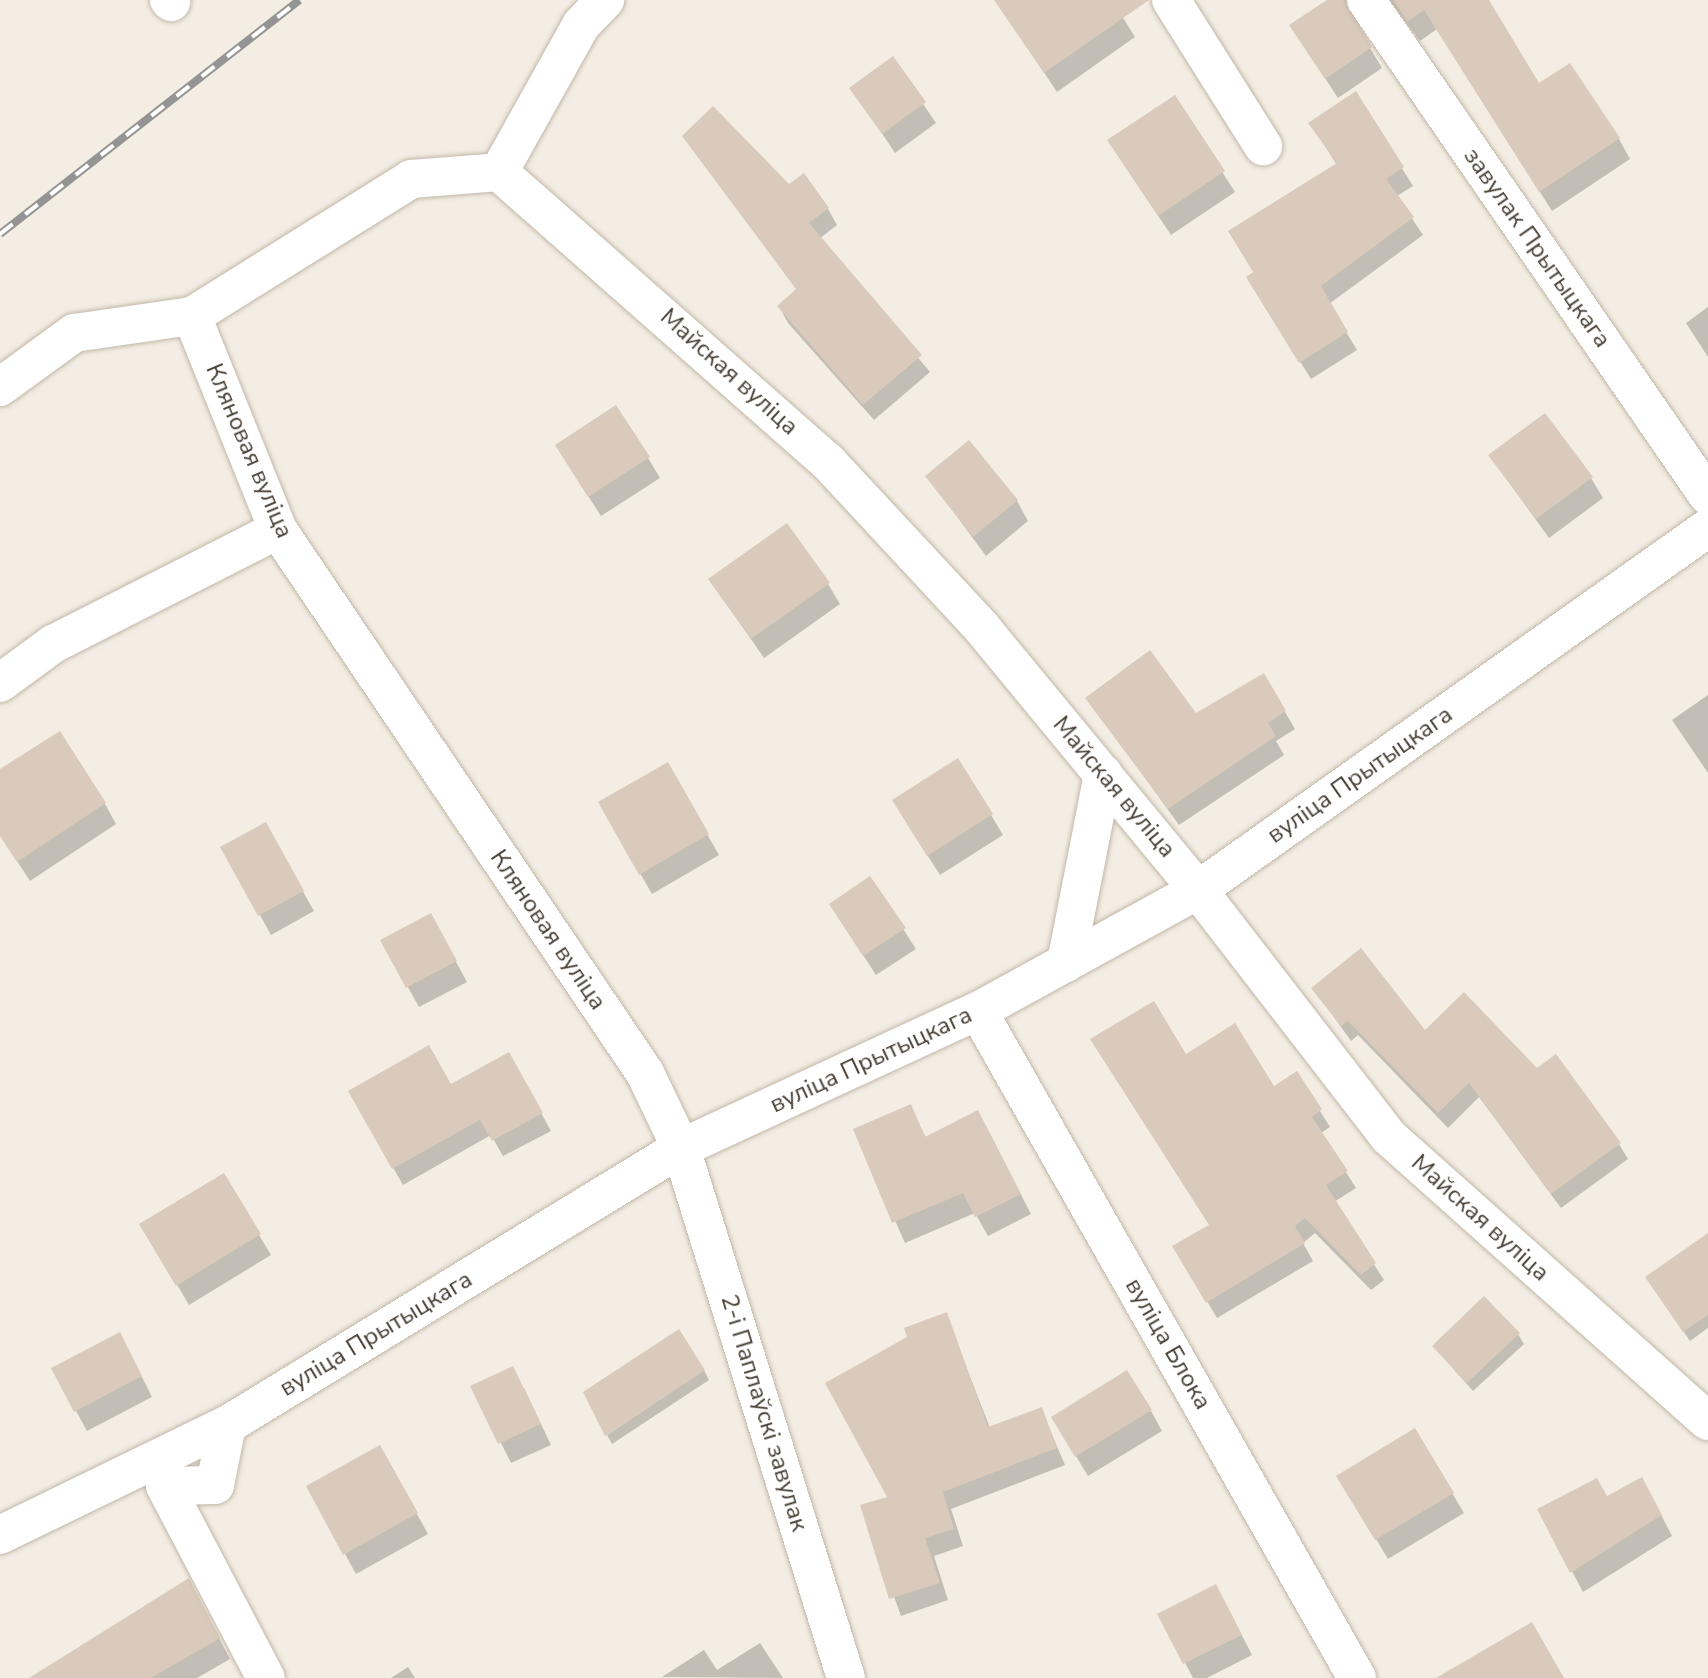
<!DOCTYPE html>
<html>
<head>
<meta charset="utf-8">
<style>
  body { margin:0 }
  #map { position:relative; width:1708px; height:1678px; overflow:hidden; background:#f3ede3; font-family:"Nunito Sans",sans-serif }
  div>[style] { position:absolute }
  .shadow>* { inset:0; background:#0003 }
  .building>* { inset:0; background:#d9cabb }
  .roads { filter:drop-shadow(0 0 2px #c2b7a8) drop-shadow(0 0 2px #c2b7a8) }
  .minor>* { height:38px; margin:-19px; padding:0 19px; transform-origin:19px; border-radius:19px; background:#fff }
  .rail>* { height:8px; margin-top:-4px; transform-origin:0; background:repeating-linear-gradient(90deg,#fff 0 16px,#949494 0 32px); box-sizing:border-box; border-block:2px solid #949494 }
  span { translate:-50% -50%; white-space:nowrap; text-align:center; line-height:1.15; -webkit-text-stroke:6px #fff; paint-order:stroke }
  .street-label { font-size:24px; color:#463d33 }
</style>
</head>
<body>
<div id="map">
  <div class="shadow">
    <div style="clip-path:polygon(1012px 0,1112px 0,1135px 37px,1057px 92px,1001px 8px)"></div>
    <div style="clip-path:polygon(1330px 0,1487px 0,1539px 86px,1619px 139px,1630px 159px,1552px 211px,1437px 29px,1420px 41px,1389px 0,1364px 2px,1355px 23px,1382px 68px,1338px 98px,1291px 26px)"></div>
    <div style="clip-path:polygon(892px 58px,936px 123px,895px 153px,852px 88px)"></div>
    <div style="clip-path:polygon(1355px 93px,1413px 186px,1397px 196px,1423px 235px,1329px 304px,1357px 350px,1311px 379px,1259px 295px,1255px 273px,1337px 165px,1311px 124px)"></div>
    <div style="clip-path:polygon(1174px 97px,1235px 192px,1171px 235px,1121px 160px)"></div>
    <div style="clip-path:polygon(685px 136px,828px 209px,837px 225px,819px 239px,930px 372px,874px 420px,788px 323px,779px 306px,797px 290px)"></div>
    <div style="clip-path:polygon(1708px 307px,1708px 357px,1686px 323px)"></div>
    <div style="clip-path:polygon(1490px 456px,1591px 478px,1603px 498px,1549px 538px)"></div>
    <div style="clip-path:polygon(648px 458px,660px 478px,601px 516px,569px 466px)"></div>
    <div style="clip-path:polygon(927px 476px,1017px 501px,1028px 521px,986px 556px)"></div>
    <div style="clip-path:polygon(710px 580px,828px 584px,840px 604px,764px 658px)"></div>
    <div style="clip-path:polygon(1264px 676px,1295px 729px,1276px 741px,1284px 755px,1179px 825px,1087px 698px,1195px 716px)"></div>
    <div style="clip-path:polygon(1708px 695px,1708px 773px,1672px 720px)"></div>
    <div style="clip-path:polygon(667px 764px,719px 855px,652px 894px,600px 803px)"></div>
    <div style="clip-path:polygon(0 772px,105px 804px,116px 824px,30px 881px,0 835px)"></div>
    <div style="clip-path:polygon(991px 815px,1003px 835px,940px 875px,905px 820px)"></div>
    <div style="clip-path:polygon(265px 825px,314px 911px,271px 935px,223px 848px)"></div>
    <div style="clip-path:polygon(870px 878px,916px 949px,876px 975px,843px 924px)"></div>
    <div style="clip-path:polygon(442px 936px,467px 982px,419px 1007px,382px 941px)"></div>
    <div style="clip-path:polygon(1313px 988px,1425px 1033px,1619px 1144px,1628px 1159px,1561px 1208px,1479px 1097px,1448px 1128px,1358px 1035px,1351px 1041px)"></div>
    <div style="clip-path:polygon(1185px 1056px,1273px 1088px,1296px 1073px,1330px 1127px,1321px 1133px,1356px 1188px,1334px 1202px,1384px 1280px,1371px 1290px,1315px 1233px,1303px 1243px,1313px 1261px,1217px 1318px,1175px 1247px,1210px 1226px)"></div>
    <div style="clip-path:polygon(518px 1071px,551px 1131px,503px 1156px,491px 1135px,403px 1185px,350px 1092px,451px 1086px)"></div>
    <div style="clip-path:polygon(910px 1106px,926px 1138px,989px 1132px,1031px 1214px,988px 1236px,975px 1213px,905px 1243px,855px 1130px)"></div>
    <div style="clip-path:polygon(142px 1225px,259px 1235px,271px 1255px,189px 1305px)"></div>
    <div style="clip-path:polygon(1708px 1245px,1708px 1328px,1690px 1341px,1653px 1287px)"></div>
    <div style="clip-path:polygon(946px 1315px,990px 1428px,1041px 1409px,1065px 1465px,951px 1509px,963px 1546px,934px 1556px,948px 1600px,901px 1616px,862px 1507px,889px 1498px)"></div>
    <div style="clip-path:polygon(1518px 1334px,1524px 1344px,1473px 1391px,1434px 1347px)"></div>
    <div style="clip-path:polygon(131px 1355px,152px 1397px,87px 1431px,53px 1369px)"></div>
    <div style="clip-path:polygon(704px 1370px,709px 1380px,612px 1444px,607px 1435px)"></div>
    <div style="clip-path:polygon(473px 1387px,524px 1388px,551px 1445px,511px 1463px)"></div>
    <div style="clip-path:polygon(1151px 1411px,1162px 1431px,1088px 1476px,1065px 1438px)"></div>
    <div style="clip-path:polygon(1415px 1431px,1464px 1513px,1388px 1559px,1339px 1477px)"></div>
    <div style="clip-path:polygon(391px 1467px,428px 1534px,356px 1574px,345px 1554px)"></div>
    <div style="clip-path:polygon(1607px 1498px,1653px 1499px,1672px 1536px,1583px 1592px,1539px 1510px)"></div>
    <div style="clip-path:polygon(199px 1600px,230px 1659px,197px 1678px,76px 1678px)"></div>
    <div style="clip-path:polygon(1227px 1606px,1252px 1655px,1207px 1678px,1193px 1678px,1160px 1615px)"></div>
    <div style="clip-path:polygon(760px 1643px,783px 1678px,662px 1677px,704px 1650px,717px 1670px)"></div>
    <div style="clip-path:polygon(408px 1667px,415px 1678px,391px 1678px)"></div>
  </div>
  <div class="building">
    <div style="clip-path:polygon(994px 0,1149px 0,1044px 73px)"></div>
    <div style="clip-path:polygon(1327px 0,1344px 0,1372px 47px,1325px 79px,1289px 25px)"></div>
    <div style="clip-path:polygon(1393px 0,1489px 0,1539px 83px,1570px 63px,1620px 138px,1539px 192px,1424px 10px,1407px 22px)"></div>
    <div style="clip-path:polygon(893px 56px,926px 102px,882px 134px,849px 88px)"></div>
    <div style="clip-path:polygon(1356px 91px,1404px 167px,1386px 179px,1414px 217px,1321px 286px,1348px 332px,1299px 363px,1246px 277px,1253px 272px,1228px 231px,1337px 163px,1308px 123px)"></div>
    <div style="clip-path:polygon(1175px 95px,1225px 171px,1158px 216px,1107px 140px)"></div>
    <div style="clip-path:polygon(713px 106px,789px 184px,804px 173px,829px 208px,809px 223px,922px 355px,863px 405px,777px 306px,796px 289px,682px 136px)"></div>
    <div style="clip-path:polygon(616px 405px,650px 457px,588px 497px,555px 445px)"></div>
    <div style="clip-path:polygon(1545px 413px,1593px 477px,1536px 519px,1488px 455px)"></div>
    <div style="clip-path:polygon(969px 440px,1018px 500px,973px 537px,925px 476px)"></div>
    <div style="clip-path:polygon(787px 523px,830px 583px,751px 639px,708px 579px)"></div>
    <div style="clip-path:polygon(1150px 650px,1196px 713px,1264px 673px,1286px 711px,1268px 723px,1276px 736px,1168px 809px,1085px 698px)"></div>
    <div style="clip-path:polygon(60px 731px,106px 803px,17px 862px,0 836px,0 769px)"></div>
    <div style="clip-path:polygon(958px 758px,993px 814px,927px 856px,892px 800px)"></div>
    <div style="clip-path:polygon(668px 762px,709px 834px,639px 875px,598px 802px)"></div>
    <div style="clip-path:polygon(266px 822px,304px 891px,258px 916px,220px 847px)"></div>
    <div style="clip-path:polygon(870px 876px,906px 928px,863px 956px,829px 904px)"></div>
    <div style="clip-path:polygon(431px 913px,457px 961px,406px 988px,380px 940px)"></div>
    <div style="clip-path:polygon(1361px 948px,1425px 1030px,1464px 992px,1537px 1068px,1556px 1054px,1621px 1143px,1551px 1194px,1469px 1083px,1438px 1113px,1348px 1021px,1341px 1026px,1311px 988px)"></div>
    <div style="clip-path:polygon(1154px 1001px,1186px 1054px,1235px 1023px,1274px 1086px,1297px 1071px,1322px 1109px,1312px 1117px,1348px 1171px,1326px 1185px,1376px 1263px,1361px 1275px,1305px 1218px,1295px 1226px,1305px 1243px,1206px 1303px,1172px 1246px,1209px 1225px,1090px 1039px)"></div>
    <div style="clip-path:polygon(429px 1045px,451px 1084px,509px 1052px,543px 1113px,492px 1141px,480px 1120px,392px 1169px,348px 1091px)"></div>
    <div style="clip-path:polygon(911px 1104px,925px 1137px,978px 1110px,1021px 1194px,975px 1217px,963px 1193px,892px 1223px,853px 1129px)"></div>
    <div style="clip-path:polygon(224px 1173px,261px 1234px,176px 1286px,139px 1224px)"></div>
    <div style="clip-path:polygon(1708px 1233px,1708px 1315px,1683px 1332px,1645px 1277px)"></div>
    <div style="clip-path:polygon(1484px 1296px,1520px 1333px,1467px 1383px,1432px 1346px)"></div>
    <div style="clip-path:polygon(947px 1312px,988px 1427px,1042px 1407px,1057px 1448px,943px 1492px,954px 1529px,925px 1538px,940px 1583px,889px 1599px,860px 1505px,887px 1497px,825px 1383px,907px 1337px,904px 1328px)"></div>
    <div style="clip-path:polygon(679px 1329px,705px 1370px,605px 1436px,583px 1392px)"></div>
    <div style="clip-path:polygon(120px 1332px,142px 1376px,74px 1412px,51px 1368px)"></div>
    <div style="clip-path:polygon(513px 1366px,541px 1424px,498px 1444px,470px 1386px)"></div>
    <div style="clip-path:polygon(1127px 1370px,1152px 1410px,1075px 1457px,1051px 1417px)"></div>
    <div style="clip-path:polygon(1415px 1428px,1454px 1493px,1375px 1540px,1336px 1476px)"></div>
    <div style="clip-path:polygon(380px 1445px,418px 1513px,343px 1555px,306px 1486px)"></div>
    <div style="clip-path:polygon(1642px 1477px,1662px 1515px,1570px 1573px,1537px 1509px,1597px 1478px,1607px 1496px)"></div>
    <div style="clip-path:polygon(189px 1578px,220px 1638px,151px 1678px,29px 1678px)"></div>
    <div style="clip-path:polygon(1216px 1584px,1242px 1635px,1183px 1664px,1157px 1614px)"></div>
    <div style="clip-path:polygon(1532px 1622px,1564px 1678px,1436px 1678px)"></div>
  </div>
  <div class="roads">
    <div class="minor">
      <div style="left:169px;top:0;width:3px;rotate:45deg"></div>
      <div style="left:1171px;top:0;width:173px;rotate:57.8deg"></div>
      <div style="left:1366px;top:0;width:602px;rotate:55.41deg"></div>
      <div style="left:499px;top:172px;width:439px;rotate:41.4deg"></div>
      <div style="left:828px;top:462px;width:226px;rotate:47.1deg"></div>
      <div style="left:982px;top:628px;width:340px;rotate:50.5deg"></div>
      <div style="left:1198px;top:890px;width:312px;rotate:52.3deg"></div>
      <div style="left:1389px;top:1137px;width:427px;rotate:41.7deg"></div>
      <div style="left:192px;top:316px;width:231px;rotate:68.1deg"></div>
      <div style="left:278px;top:530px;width:655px;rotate:55.95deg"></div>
      <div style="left:645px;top:1073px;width:83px;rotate:64.4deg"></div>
      <div style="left:681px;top:1148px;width:555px;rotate:72.71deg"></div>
      <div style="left:0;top:387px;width:92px;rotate:-36.1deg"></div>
      <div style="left:74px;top:333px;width:119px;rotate:-8.2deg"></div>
      <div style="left:192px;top:316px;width:258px;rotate:-32deg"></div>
      <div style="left:411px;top:179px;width:88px;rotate:-4.5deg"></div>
      <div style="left:499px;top:172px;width:168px;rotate:-60.8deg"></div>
      <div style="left:581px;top:25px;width:35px;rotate:-46deg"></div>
      <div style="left:0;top:683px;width:66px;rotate:-36.3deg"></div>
      <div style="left:53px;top:644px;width:252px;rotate:-26.9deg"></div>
      <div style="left:1066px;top:963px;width:193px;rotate:-78.9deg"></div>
      <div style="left:978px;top:1011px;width:767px;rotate:60.39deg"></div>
      <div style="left:227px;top:1425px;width:61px;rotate:101.3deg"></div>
      <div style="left:215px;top:1485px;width:50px;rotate:178.9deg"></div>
      <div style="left:165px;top:1486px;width:217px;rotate:62.3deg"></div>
      <div style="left:0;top:1535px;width:252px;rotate:-25.9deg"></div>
      <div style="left:227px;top:1425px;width:532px;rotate:-31.39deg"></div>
      <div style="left:681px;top:1148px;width:327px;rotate:-24.8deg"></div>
      <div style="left:978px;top:1011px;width:251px;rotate:-28.8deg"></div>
      <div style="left:1198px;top:890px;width:625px;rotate:-35.37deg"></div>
    </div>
  </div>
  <div class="rail">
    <div style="left:0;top:234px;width:380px;rotate:-38deg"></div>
  </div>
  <div class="street-label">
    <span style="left:1537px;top:248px;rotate:55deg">завулак Прытыцкага</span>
    <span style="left:729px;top:372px;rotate:42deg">Майская вуліца</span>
    <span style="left:249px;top:451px;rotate:67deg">Кляновая вуліца</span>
    <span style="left:1360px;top:775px;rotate:-35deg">вуліца Прытыцкага</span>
    <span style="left:1114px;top:787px;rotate:50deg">Майская вуліца</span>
    <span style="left:548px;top:930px;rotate:56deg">Кляновая вуліца</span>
    <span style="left:871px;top:1060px;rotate:-25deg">вуліца Прытыцкага</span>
    <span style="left:1480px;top:1218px;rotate:42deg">Майская вуліца</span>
    <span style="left:376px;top:1334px;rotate:-31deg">вуліца Прытыцкага</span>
    <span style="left:1168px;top:1344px;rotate:60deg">вуліца Блока</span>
    <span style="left:764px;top:1413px;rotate:73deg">2-і Паплаўскі завулак</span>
  </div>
</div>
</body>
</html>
